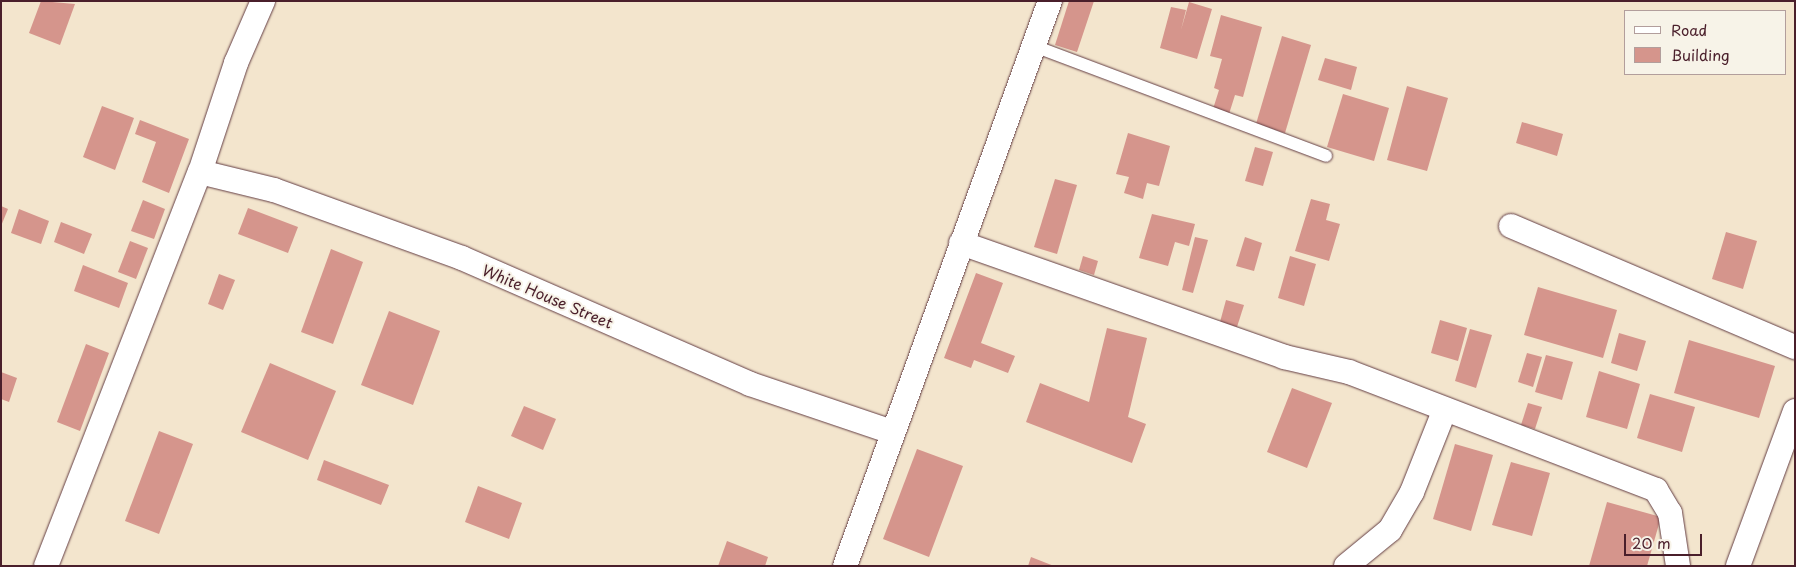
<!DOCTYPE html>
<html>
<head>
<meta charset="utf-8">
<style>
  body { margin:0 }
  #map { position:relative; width:1796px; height:567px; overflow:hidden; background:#f3e5cd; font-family:"Playpen Sans",sans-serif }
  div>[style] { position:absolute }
  .building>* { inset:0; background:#d5958c }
  .roads { filter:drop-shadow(0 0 1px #633d43) drop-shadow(0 0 1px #633d43) }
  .lane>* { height:12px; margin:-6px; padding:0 6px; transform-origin:6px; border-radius:6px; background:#fff }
  .street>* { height:24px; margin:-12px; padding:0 12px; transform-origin:12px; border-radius:12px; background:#fff }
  span { translate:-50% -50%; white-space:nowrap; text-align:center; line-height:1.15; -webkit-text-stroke:4px #f7f3e8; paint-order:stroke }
  .street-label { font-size:15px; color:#4a1f2b }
  .frame { position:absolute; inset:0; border:2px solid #4a1f2b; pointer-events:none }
  .legend { position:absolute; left:1624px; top:10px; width:162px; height:65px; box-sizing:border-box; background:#f7f3e8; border:1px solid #b29e9c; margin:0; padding:6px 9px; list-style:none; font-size:15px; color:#4a1f2b }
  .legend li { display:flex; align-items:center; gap:10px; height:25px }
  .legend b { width:25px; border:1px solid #b29e9c }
  .scale { position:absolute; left:1624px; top:534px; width:78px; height:22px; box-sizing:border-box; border:2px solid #4a1f2b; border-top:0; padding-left:6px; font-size:15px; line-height:18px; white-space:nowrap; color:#4a1f2b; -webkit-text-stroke:4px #f7f3e8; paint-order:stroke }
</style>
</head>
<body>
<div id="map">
  <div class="building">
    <div style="clip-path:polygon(41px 1px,75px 4px,60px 45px,29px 33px)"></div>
    <div style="clip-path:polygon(1069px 1px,1094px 1px,1077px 52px,1055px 45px)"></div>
    <div style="clip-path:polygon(1189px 2px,1212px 9px,1197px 59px,1160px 48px,1171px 7px,1186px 10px,1181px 30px)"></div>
    <div style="clip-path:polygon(1221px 15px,1262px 27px,1243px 97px,1235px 95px,1229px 114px,1213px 109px,1219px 90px,1214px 88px,1222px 59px,1210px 56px)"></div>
    <div style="clip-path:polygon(1282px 36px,1311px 45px,1285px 133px,1256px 124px)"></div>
    <div style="clip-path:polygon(1325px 58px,1357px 67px,1351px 90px,1318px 80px)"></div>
    <div style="clip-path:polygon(1407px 86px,1448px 98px,1427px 171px,1387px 160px)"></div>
    <div style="clip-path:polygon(1343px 94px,1389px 108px,1374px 161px,1327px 147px)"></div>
    <div style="clip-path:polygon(102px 106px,134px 118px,115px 170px,83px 157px)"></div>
    <div style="clip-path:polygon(140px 120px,189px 139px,169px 193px,142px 182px,156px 142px,135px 134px)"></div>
    <div style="clip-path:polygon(1522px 122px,1563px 134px,1557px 156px,1516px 143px)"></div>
    <div style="clip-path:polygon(1128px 133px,1170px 146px,1159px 186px,1147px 183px,1143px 199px,1124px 193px,1129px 177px,1116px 174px)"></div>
    <div style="clip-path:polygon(1255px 147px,1273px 152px,1263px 186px,1245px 181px)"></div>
    <div style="clip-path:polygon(1055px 179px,1077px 185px,1057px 254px,1034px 247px)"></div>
    <div style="clip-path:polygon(1311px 199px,1330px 204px,1326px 220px,1340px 224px,1329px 261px,1295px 251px)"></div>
    <div style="clip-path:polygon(143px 200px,165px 209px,154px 239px,131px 231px)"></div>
    <div style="clip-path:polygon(1px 206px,8px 209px,1px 226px)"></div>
    <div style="clip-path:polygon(248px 208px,298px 227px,288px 253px,238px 234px)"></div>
    <div style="clip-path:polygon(19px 209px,49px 221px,41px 244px,11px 233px)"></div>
    <div style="clip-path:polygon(1152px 214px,1195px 224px,1189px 246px,1175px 242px,1168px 266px,1139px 258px)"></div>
    <div style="clip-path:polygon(61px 222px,92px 234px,84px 254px,54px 242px)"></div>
    <div style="clip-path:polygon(1726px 232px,1757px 241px,1743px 289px,1712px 279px)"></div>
    <div style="clip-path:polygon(1195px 237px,1208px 240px,1193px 293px,1182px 290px)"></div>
    <div style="clip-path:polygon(1245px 237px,1262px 243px,1254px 271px,1236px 266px)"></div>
    <div style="clip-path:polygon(130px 241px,148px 248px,136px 279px,118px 272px)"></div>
    <div style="clip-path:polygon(331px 249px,363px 262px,333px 344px,301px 332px)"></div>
    <div style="clip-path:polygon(1083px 256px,1098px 261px,1094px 275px,1079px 270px)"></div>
    <div style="clip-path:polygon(1290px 256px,1316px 264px,1304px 306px,1278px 298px)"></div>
    <div style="clip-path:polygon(83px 265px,128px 283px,119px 308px,74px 291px)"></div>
    <div style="clip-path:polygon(976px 273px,1003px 283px,981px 343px,1015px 356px,1008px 373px,974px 360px,971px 368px,944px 358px)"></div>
    <div style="clip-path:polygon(219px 274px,235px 280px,223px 310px,208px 304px)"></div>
    <div style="clip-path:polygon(1538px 287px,1617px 310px,1603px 358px,1524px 335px)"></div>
    <div style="clip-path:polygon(1226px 300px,1244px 305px,1237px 327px,1220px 322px)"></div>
    <div style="clip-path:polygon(389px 311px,440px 331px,413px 405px,361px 385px)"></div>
    <div style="clip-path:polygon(1440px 320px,1467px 328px,1458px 361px,1431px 353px)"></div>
    <div style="clip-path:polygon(1107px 328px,1147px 338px,1128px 417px,1146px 424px,1132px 463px,1026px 422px,1040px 383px,1089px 402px)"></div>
    <div style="clip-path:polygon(1470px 329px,1492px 335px,1476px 388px,1455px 381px)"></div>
    <div style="clip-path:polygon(1619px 333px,1646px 341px,1637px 371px,1611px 363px)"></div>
    <div style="clip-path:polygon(1689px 340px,1775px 366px,1759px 418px,1674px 393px)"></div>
    <div style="clip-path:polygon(86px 344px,109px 353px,80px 431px,57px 422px)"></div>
    <div style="clip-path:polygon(1527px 353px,1542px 357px,1533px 387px,1518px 382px)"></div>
    <div style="clip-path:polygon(1546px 355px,1573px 362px,1562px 400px,1535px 392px)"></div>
    <div style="clip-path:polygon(270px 363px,336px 391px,308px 460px,241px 432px)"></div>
    <div style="clip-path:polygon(1599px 371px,1640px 384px,1627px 429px,1586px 417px)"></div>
    <div style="clip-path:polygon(1px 372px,17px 378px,9px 402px,1px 399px)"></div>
    <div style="clip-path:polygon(1292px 388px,1332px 403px,1307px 468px,1267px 452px)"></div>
    <div style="clip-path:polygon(1650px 394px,1695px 407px,1682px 452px,1637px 438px)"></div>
    <div style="clip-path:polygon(1528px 403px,1542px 407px,1535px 429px,1521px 425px)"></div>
    <div style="clip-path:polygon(524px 406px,556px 419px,543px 450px,511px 436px)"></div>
    <div style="clip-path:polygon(159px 431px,193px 444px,159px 534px,125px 521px)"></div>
    <div style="clip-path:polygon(1455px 444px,1493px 455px,1471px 531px,1433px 519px)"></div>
    <div style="clip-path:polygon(917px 449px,963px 466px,929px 557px,883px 539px)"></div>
    <div style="clip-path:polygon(324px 460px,389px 485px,381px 505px,317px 480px)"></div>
    <div style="clip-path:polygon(1511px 462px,1550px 473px,1532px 536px,1492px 525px)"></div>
    <div style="clip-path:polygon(478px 486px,522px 503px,509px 539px,465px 522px)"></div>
    <div style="clip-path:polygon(1607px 502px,1661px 517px,1647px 566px,1589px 566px)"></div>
    <div style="clip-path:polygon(727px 541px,768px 557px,765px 566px,718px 566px)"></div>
    <div style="clip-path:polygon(1031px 557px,1054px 566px,1028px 566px)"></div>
  </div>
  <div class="roads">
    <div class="lane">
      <div style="left:1034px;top:46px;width:312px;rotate:20.6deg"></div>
    </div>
    <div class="street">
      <div style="left:200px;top:172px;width:76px;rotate:13.7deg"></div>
      <div style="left:274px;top:190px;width:200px;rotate:19.9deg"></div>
      <div style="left:462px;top:258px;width:314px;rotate:23.6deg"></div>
      <div style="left:750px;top:384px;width:150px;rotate:18.7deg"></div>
      <div style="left:1511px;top:226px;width:309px;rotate:23.1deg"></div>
      <div style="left:961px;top:243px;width:343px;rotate:19.4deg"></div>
      <div style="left:1284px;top:357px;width:67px;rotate:13deg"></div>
      <div style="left:1349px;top:372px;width:329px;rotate:21deg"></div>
      <div style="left:1656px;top:490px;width:27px;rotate:59deg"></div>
      <div style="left:1670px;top:513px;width:54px;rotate:81.4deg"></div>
      <div style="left:46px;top:566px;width:423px;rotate:-68.7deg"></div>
      <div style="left:200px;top:172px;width:115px;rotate:-71.7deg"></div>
      <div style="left:236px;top:63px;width:68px;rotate:-66.5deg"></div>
      <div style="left:845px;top:566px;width:601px;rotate:-70.06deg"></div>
      <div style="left:1346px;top:566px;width:57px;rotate:-39.3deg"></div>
      <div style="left:1390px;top:530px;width:44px;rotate:-59.9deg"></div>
      <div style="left:1412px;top:492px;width:89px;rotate:-68.3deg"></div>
      <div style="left:1738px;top:566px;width:165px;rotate:-69.8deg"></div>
    </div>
  </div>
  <div class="street-label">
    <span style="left:548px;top:296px;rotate:23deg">White House Street</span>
  </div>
  <div class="frame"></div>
  <ul class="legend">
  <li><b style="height:6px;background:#fff"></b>Road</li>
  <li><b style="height:14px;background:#d5958c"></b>Building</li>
  </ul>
  <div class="scale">20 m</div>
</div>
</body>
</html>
